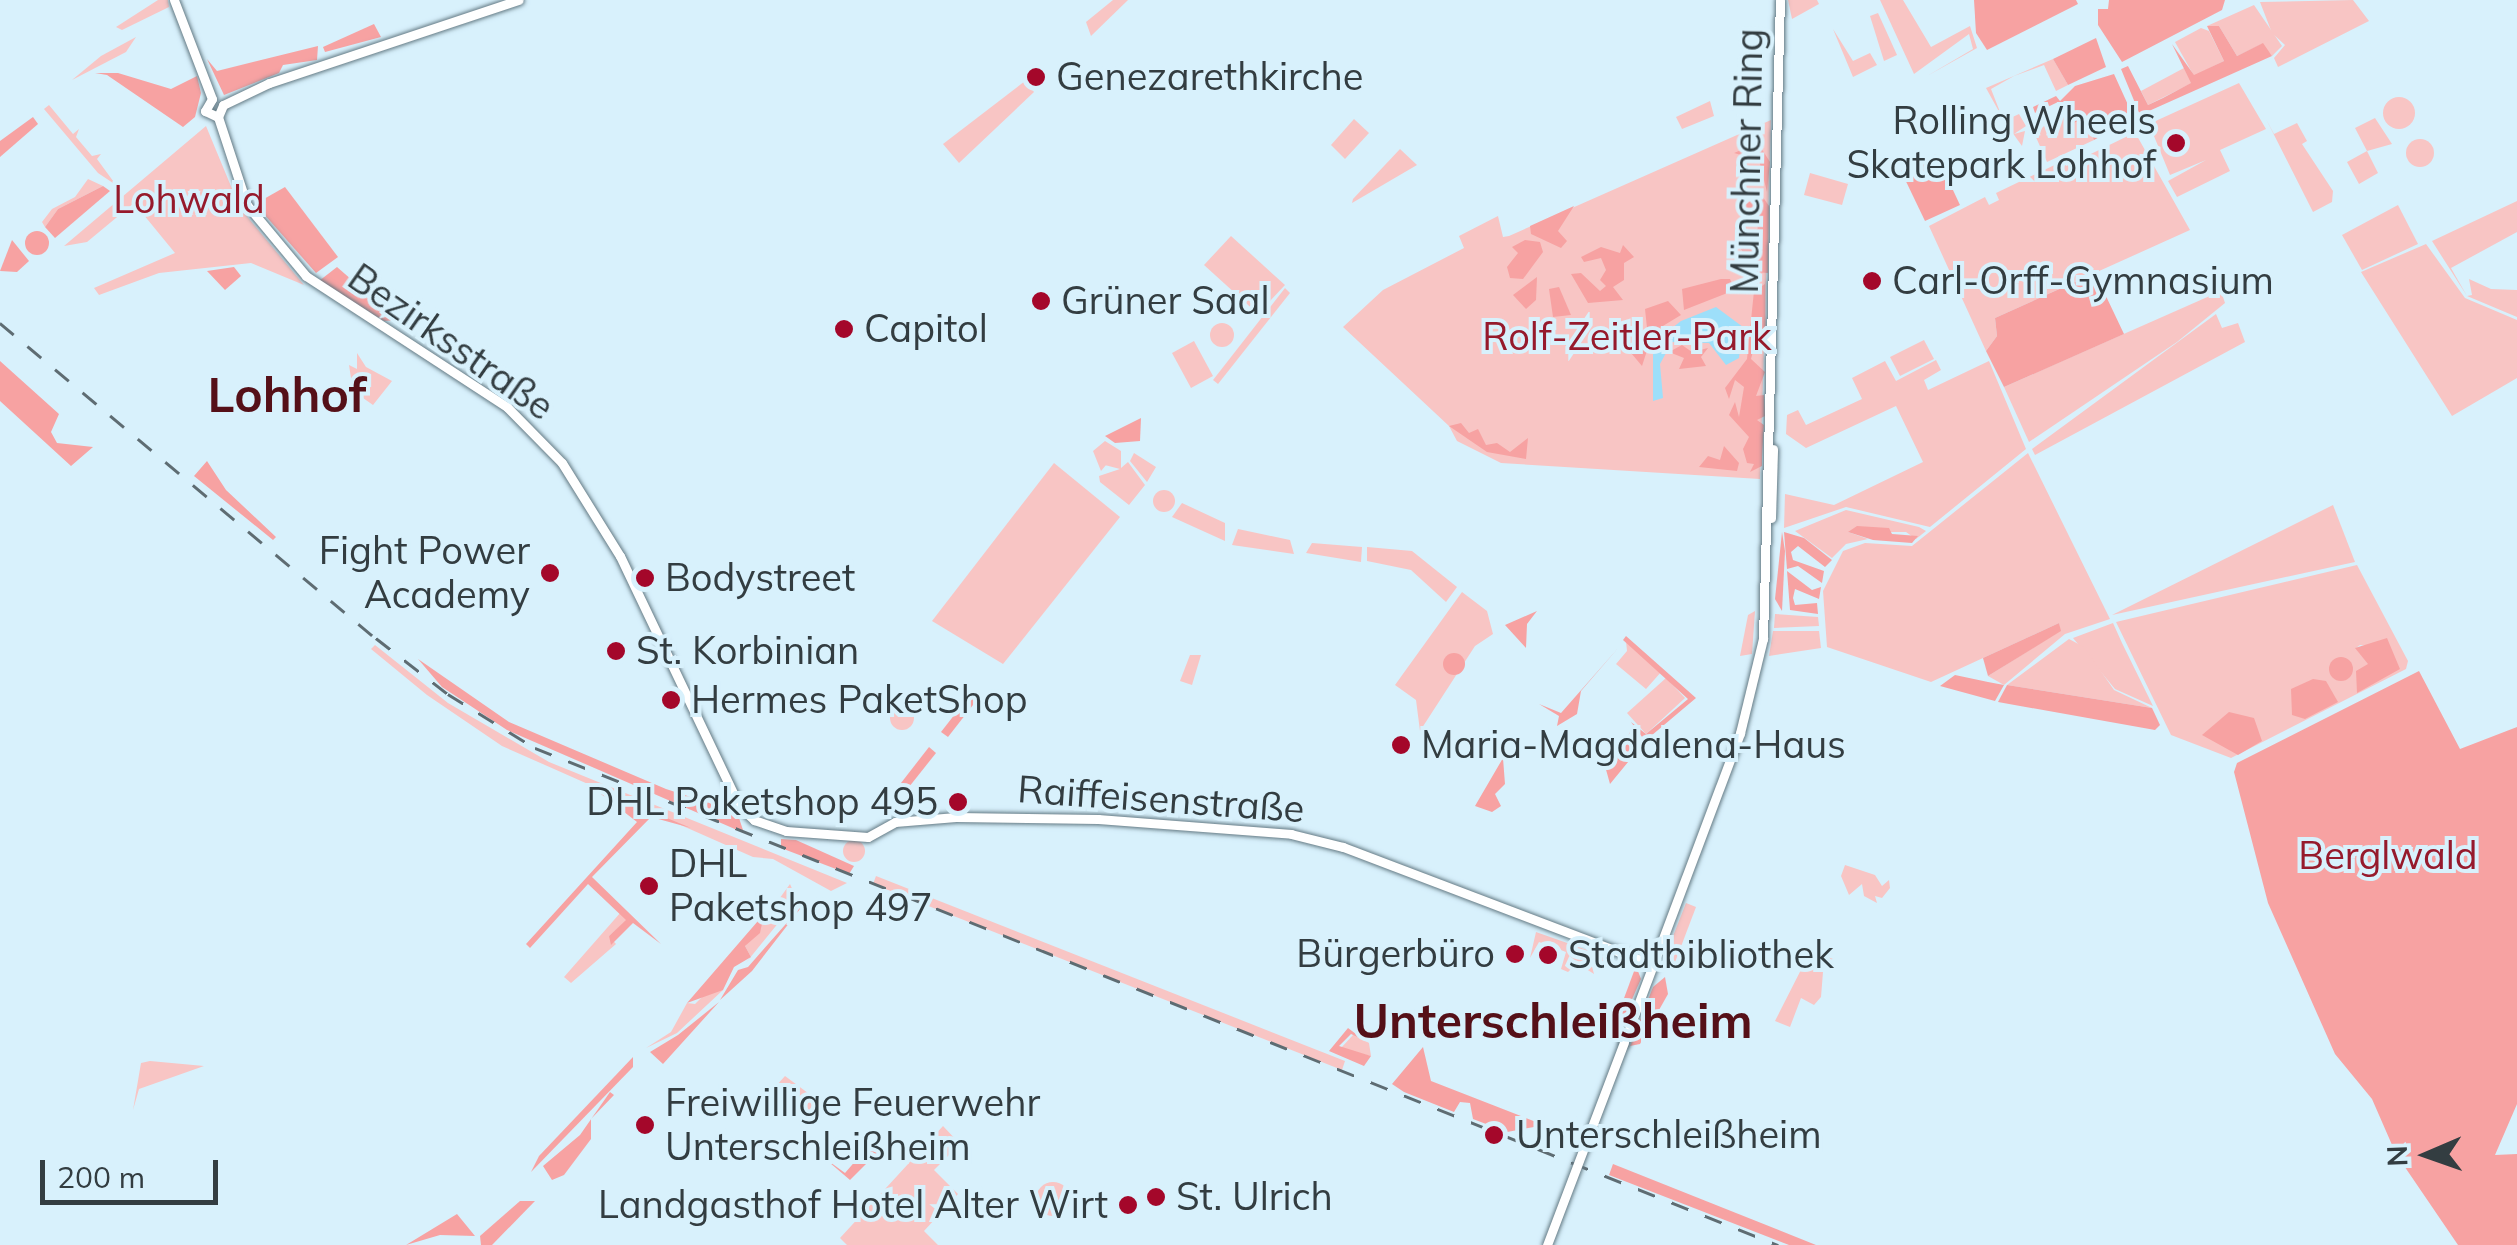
<!DOCTYPE html>
<html>
<head>
<meta charset="utf-8">
<style>
  body { margin:0 }
  #map { position:relative; width:2517px; height:1245px; overflow:hidden; background:#d8f1fc; font-family:Mulish,sans-serif }
  div>[style] { position:absolute }
  .green>* { inset:0; background:#f8c5c4 }
  .round { border-radius:50% }
  .forest>* { inset:0; background:#f7a2a2 }
  .water>* { inset:0; background:#9ddffa }
  .roads { filter:drop-shadow(0 0 2px #647a84) drop-shadow(0 0 2px #647a84) }
  .tertiary>* { height:9px; margin:-4.5px; padding:0 4.5px; transform-origin:4.5px; border-radius:4.5px; background:#fff }
  .secondary>* { height:9px; margin:-4.5px; padding:0 4.5px; transform-origin:4.5px; border-radius:4.5px; background:#fff }
  .rail>* { height:2.5px; margin-top:-1.25px; transform-origin:0; background:repeating-linear-gradient(90deg,#5e6c72 0 18px,transparent 0 36px) }
  .bridges { filter:drop-shadow(0 0 2px #647a84) drop-shadow(0 0 2px #647a84) }
  .secondary-bridge>* { height:9px; margin:-4.5px; padding:0 4.5px; transform-origin:4.5px; border-radius:4.5px; background:#fff }
  .dots>* { width:28px; height:28px; translate:-50% -50%; box-sizing:border-box; border:5px solid #d8f1fc; border-radius:50% }
  span { translate:-50% -50%; white-space:nowrap; text-align:center; line-height:1.15; -webkit-text-stroke:8px #d8f1fc; paint-order:stroke }
  .poi-label { font-size:38px; color:#333d41 }
  .left { translate:0 -50%; text-align:left }
  .right { translate:-100% -50%; text-align:right }
  .street-label { font-size:38px; color:#333d41 }
  .park-label { font-size:38px; color:#961a2c }
  .district-label { font-size:48px; color:#551018; font-weight:700 }
  .north { position:absolute; left:2377px; top:1105px; width:100px; height:100px; -webkit-text-stroke:8px #d8f1fc; paint-order:stroke; rotate:268deg; font-size:28px; font-weight:700; line-height:40px; text-align:center; color:#333d41 }
  .north::after { content:''; display:block; margin:auto; width:35px; height:45px; background:#333d41; clip-path:polygon(50% 0,100% 100%,50% 72%,0 100%) }
  .scale { position:absolute; left:40px; top:1160px; width:178px; height:45px; box-sizing:border-box; border:5px solid #333d41; border-top:0; padding-left:12px; font-size:30px; line-height:35px; white-space:nowrap; color:#333d41; -webkit-text-stroke:8px #d8f1fc; paint-order:stroke }
</style>
</head>
<body>
<div id="map">
  <div class="green">
    <div style="clip-path:polygon(158px 0,168px 0,169px 7px,122px 30px,116px 27px)"></div>
    <div style="clip-path:polygon(1113px 0,1128px 0,1091px 36px,1086px 22px)"></div>
    <div style="clip-path:polygon(1788px 0,1817px 0,1819px 4px,1792px 19px)"></div>
    <div style="clip-path:polygon(1880px 0,1903px 0,1931px 47px,1970px 26px,1977px 48px,1927px 76px,1973px 49px,1969px 34px,1914px 74px)"></div>
    <div style="clip-path:polygon(2353px 0,2369px 21px,2278px 67px,2274px 58px,2285px 45px,2272px 33px,2260px 2px)"></div>
    <div style="clip-path:polygon(2254px 5px,2282px 46px,2272px 56px,2262px 44px,2237px 56px,2219px 26px,2207px 26px)"></div>
    <div style="clip-path:polygon(1878px 13px,1897px 55px,1884px 61px,1870px 16px)"></div>
    <div style="clip-path:polygon(2201px 28px,2209px 31px,2224px 61px,2194px 76px,2175px 42px)"></div>
    <div style="clip-path:polygon(1833px 29px,1853px 61px,1870px 53px,1877px 65px,1853px 77px)"></div>
    <div style="clip-path:polygon(136px 37px,126px 52px,72px 80px,101px 56px)"></div>
    <div style="clip-path:polygon(2053px 59px,2068px 85px,2056px 91px,2044px 65px,2014px 76px,1991px 89px,2002px 117px,1986px 88px)"></div>
    <div style="clip-path:polygon(2184px 68px,2192px 83px,2148px 105px,2141px 91px)"></div>
    <div style="clip-path:polygon(1025px 81px,1034px 92px,959px 163px,943px 144px)"></div>
    <div style="clip-path:polygon(2239px 83px,2266px 129px,2220px 150px,2230px 171px,2177px 197px,2168px 181px,2206px 160px,2170px 175px,2149px 124px)"></div>
    <div class="round" style="left:2383px;top:97px;width:32px;height:32px"></div>
    <div style="clip-path:polygon(1710px 101px,1714px 116px,1682px 129px,1676px 117px)"></div>
    <div style="clip-path:polygon(49px 105px,73px 134px,79px 129px,76px 137px,92px 156px,101px 154px,97px 159px,116px 185px,98px 173px,44px 109px)"></div>
    <div style="clip-path:polygon(2060px 110px,2068px 125px,2084px 118px,2094px 140px,2047px 162px,2035px 135px)"></div>
    <div style="clip-path:polygon(2019px 114px,2026px 126px,2014px 134px,2025px 131px,2022px 146px,2004px 121px)"></div>
    <div style="clip-path:polygon(2375px 118px,2392px 144px,2367px 151px,2378px 173px,2359px 184px,2347px 162px,2367px 151px,2355px 128px)"></div>
    <div style="clip-path:polygon(1354px 119px,1369px 133px,1345px 159px,1331px 145px)"></div>
    <div style="clip-path:polygon(2266px 119px,2274px 134px,2297px 123px,2307px 141px,2302px 144px,2333px 191px,2332px 202px,2313px 212px)"></div>
    <div style="clip-path:polygon(1771px 120px,1760px 479px,1501px 463px,1457px 441px,1449px 426px,1343px 327px,1383px 290px,1464px 248px,1459px 236px,1498px 216px,1503px 237px,1509px 236px)"></div>
    <div style="clip-path:polygon(206px 126px,240px 208px,304px 285px,251px 263px,159px 273px,99px 295px,94px 288px,175px 253px,134px 203px,87px 242px,64px 246px)"></div>
    <div style="clip-path:polygon(2132px 127px,2190px 230px,1995px 318px,1997px 336px,1986px 351px,1929px 226px,1985px 197px,1989px 205px,1999px 200px,1996px 193px,2063px 161px,2066px 166px,2132px 134px)"></div>
    <div class="round" style="left:2406px;top:139px;width:28px;height:28px"></div>
    <div style="clip-path:polygon(1400px 149px,1417px 165px,1352px 203px,1353px 199px)"></div>
    <div style="clip-path:polygon(1810px 173px,1848px 184px,1842px 205px,1804px 195px)"></div>
    <div style="clip-path:polygon(88px 179px,103px 186px,58px 209px,45px 227px,42px 222px,52px 209px,75px 197px)"></div>
    <div style="clip-path:polygon(2517px 201px,2517px 232px,2451px 268px,2467px 296px,2472px 295px,2469px 279px,2491px 289px,2517px 290px,2517px 317px,2467px 296px,2432px 241px)"></div>
    <div style="clip-path:polygon(2398px 205px,2418px 244px,2362px 270px,2342px 235px)"></div>
    <div style="clip-path:polygon(1231px 236px,1285px 285px,1258px 314px,1204px 265px)"></div>
    <div style="clip-path:polygon(2426px 244px,2465px 298px,2517px 320px,2517px 378px,2452px 416px,2361px 272px)"></div>
    <div style="clip-path:polygon(1285px 288px,1290px 293px,1218px 384px,1213px 380px)"></div>
    <div style="clip-path:polygon(2221px 291px,2225px 303px,2177px 342px,2029px 442px,2004px 387px)"></div>
    <div style="clip-path:polygon(2216px 314px,2222px 328px,2238px 323px,2245px 342px,2035px 455px,2032px 449px)"></div>
    <div class="round" style="left:1210px;top:323px;width:24px;height:24px"></div>
    <div style="clip-path:polygon(1924px 340px,1934px 359px,1900px 376px,1890px 357px)"></div>
    <div style="clip-path:polygon(1194px 341px,1213px 376px,1191px 388px,1172px 353px)"></div>
    <div style="clip-path:polygon(357px 353px,366px 367px,392px 381px,373px 405px,353px 391px,349px 365px,357px 369px)"></div>
    <div style="clip-path:polygon(1936px 360px,1941px 370px,1924px 380px,1928px 390px,1989px 361px,2026px 449px,1930px 527px,1846px 507px,1784px 528px,1785px 494px,1834px 505px,1923px 462px,1896px 406px,1806px 448px,1786px 434px,1787px 415px,1798px 410px,1806px 425px,1862px 399px,1852px 378px,1885px 361px,1896px 381px)"></div>
    <div style="clip-path:polygon(1105px 441px,1121px 451px,1121px 468px,1128px 462px,1145px 485px,1129px 505px,1100px 482px,1099px 476px,1120px 469px,1101px 464px,1106px 465px,1101px 471px,1093px 451px)"></div>
    <div style="clip-path:polygon(1134px 453px,1156px 467px,1147px 482px,1130px 461px)"></div>
    <div style="clip-path:polygon(2028px 453px,2110px 619px,2065px 634px,2004px 685px,1988px 676px,2060px 631px,2059px 623px,1931px 682px,1827px 647px,1823px 591px,1843px 551px,1865px 543px,1912px 546px)"></div>
    <div style="clip-path:polygon(1054px 463px,1120px 517px,1003px 664px,932px 621px)"></div>
    <div class="round" style="left:1153px;top:490px;width:22px;height:22px"></div>
    <div style="clip-path:polygon(1182px 503px,1225px 523px,1225px 541px,1172px 517px)"></div>
    <div style="clip-path:polygon(2333px 505px,2355px 562px,2112px 615px)"></div>
    <div style="clip-path:polygon(1846px 510px,1919px 527px,1926px 531px,1916px 539px,1906px 532px,1848px 532px,1868px 539px,1846px 544px,1832px 558px,1795px 531px)"></div>
    <div style="clip-path:polygon(1238px 529px,1290px 540px,1294px 554px,1232px 545px)"></div>
    <div style="clip-path:polygon(1312px 543px,1362px 547px,1361px 562px,1306px 553px)"></div>
    <div style="clip-path:polygon(1367px 547px,1412px 551px,1457px 587px,1446px 602px,1411px 570px,1367px 561px)"></div>
    <div style="clip-path:polygon(evenodd,2357px 565px,2408px 661px,2406px 669px,2231px 758px,2171px 735px,2116px 622px,2357px 565px,2360px 645px,2373px 646px,2400px 669px,2369px 664px,2356px 648px,2360px 645px)"></div>
    <div style="clip-path:polygon(1462px 592px,1487px 611px,1493px 634px,1475px 646px,1420px 731px,1416px 700px,1395px 685px)"></div>
    <div style="clip-path:polygon(1755px 611px,1752px 654px,1740px 656px,1748px 615px)"></div>
    <div style="clip-path:polygon(1775px 614px,1818px 617px,1819px 626px,1774px 628px)"></div>
    <div style="clip-path:polygon(2113px 623px,2122px 643px,2153px 706px,2115px 689px,2073px 638px)"></div>
    <div style="clip-path:polygon(1773px 631px,1819px 631px,1821px 648px,1769px 656px)"></div>
    <div style="clip-path:polygon(2069px 639px,2084px 647px,2114px 690px,2152px 708px,2007px 685px)"></div>
    <div style="clip-path:polygon(1626px 641px,1662px 671px,1646px 689px,1616px 664px,1627px 651px)"></div>
    <div style="clip-path:polygon(375px 645px,448px 703px,549px 762px,847px 883px,831px 891px,773px 859px,753px 857px,502px 746px,427px 695px,371px 649px)"></div>
    <div style="clip-path:polygon(1190px 655px,1201px 655px,1192px 685px,1180px 681px)"></div>
    <div style="clip-path:polygon(1666px 678px,1685px 698px,1646px 734px,1627px 713px)"></div>
    <div class="round" style="left:890px;top:706px;width:24px;height:24px"></div>
    <div class="round" style="left:843px;top:840px;width:22px;height:22px"></div>
    <div style="clip-path:polygon(1845px 865px,1875px 875px,1882px 886px,1889px 880px,1890px 888px,1882px 898px,1875px 896px,1877px 903px,1864px 896px,1862px 884px,1849px 895px,1841px 876px)"></div>
    <div style="clip-path:polygon(876px 876px,1345px 1061px,1342px 1070px,873px 884px)"></div>
    <div style="clip-path:polygon(790px 884px,797px 900px,745px 964px,751px 957px,745px 946px)"></div>
    <div style="clip-path:polygon(1686px 903px,1696px 907px,1674px 965px,1666px 954px)"></div>
    <div style="clip-path:polygon(621px 912px,627px 920px,609px 936px,616px 944px,571px 983px,564px 977px)"></div>
    <div style="clip-path:polygon(1536px 932px,1587px 950px,1608px 960px,1599px 969px,1590px 959px,1594px 974px,1577px 963px,1568px 972px,1561px 969px,1566px 952px,1539px 942px,1530px 958px)"></div>
    <div style="clip-path:polygon(1817px 953px,1833px 959px,1814px 963px,1823px 972px,1821px 997px,1814px 1005px,1801px 998px,1790px 1027px,1775px 1021px,1808px 956px)"></div>
    <div style="clip-path:polygon(709px 990px,723px 990px,677px 1033px,646px 1048px,671px 1032px,687px 1003px,695px 1004px)"></div>
    <div style="clip-path:polygon(1354px 1034px,1369px 1043px,1371px 1056px,1340px 1049px)"></div>
    <div style="clip-path:polygon(141px 1063px,150px 1061px,204px 1066px,139px 1089px,133px 1110px)"></div>
    <div style="clip-path:polygon(785px 1076px,816px 1099px,807px 1114px,776px 1086px)"></div>
    <div style="clip-path:polygon(943px 1126px,960px 1144px,934px 1170px,958px 1194px,924px 1231px,938px 1245px,847px 1245px,840px 1238px)"></div>
    <div class="round" style="left:1036px;top:1182px;width:34px;height:34px"></div>
  </div>
  <div class="forest">
    <div style="clip-path:polygon(1974px 0,2076px 0,2078px 4px,1987px 50px,1976px 33px)"></div>
    <div style="clip-path:polygon(2109px 0,2225px 0,2222px 10px,2122px 62px,2098px 25px,2098px 9px,2108px 9px)"></div>
    <div style="clip-path:polygon(374px 24px,381px 37px,325px 52px,323px 47px)"></div>
    <div style="clip-path:polygon(2207px 26px,2219px 26px,2237px 56px,2263px 43px,2272px 56px,2140px 115px,2121px 69px,2128px 66px,2148px 105px,2163px 98px,2191px 83px,2172px 44px,2194px 75px,2224px 61px)"></div>
    <div style="clip-path:polygon(2096px 38px,2106px 67px,2068px 85px,2053px 59px)"></div>
    <div style="clip-path:polygon(318px 46px,317px 60px,283px 65px,279px 73px,224px 95px,207px 59px,217px 71px)"></div>
    <div style="clip-path:polygon(95px 73px,118px 73px,171px 89px,197px 76px,201px 93px,195px 117px,183px 127px,107px 75px)"></div>
    <div style="clip-path:polygon(2114px 74px,2134px 118px,2094px 140px,2084px 119px,2068px 125px,2058px 102px,2035px 113px,2033px 107px,2056px 96px,2060px 101px,2075px 86px)"></div>
    <div style="clip-path:polygon(33px 117px,38px 124px,0 157px,0 141px)"></div>
    <div style="clip-path:polygon(1758px 143px,1770px 162px,1767px 192px,1759px 160px,1734px 153px)"></div>
    <div style="clip-path:polygon(1936px 154px,1960px 205px,1925px 221px,1901px 171px)"></div>
    <div style="clip-path:polygon(103px 186px,110px 191px,55px 238px,45px 227px,58px 209px)"></div>
    <div style="clip-path:polygon(285px 187px,338px 257px,316px 273px,255px 204px)"></div>
    <div style="clip-path:polygon(1760px 193px,1769px 206px,1768px 273px,1754px 272px,1741px 249px,1758px 228px,1744px 206px)"></div>
    <div style="clip-path:polygon(1574px 206px,1558px 231px,1567px 241px,1561px 248px,1531px 234px,1530px 226px)"></div>
    <div class="round" style="left:25px;top:231px;width:24px;height:24px"></div>
    <div style="clip-path:polygon(12px 240px,29px 261px,17px 272px,0 271px)"></div>
    <div style="clip-path:polygon(1525px 240px,1540px 242px,1543px 252px,1523px 279px,1510px 278px,1507px 267px,1518px 253px,1512px 247px)"></div>
    <div style="clip-path:polygon(1623px 245px,1634px 257px,1624px 263px,1624px 280px,1613px 287px,1623px 300px,1588px 303px,1571px 274px,1581px 273px,1600px 291px,1606px 286px,1600px 280px,1606px 270px,1601px 258px,1584px 262px,1581px 257px,1601px 247px,1620px 253px)"></div>
    <div style="clip-path:polygon(234px 267px,241px 276px,225px 290px,207px 271px)"></div>
    <div style="clip-path:polygon(337px 267px,398px 320px,384px 321px,319px 281px)"></div>
    <div style="clip-path:polygon(2095px 273px,2124px 334px,2004px 387px,1986px 351px,1997px 336px,1995px 318px)"></div>
    <div style="clip-path:polygon(1537px 277px,1536px 300px,1526px 309px,1513px 295px)"></div>
    <div style="clip-path:polygon(1721px 279px,1730px 279px,1735px 290px,1684px 310px,1682px 289px)"></div>
    <div style="clip-path:polygon(1765px 284px,1766px 346px,1754px 347px,1751px 359px,1765px 372px,1756px 396px,1764px 395px,1765px 416px,1757px 420px,1764px 425px,1762px 457px,1762px 466px,1750px 472px,1754px 464px,1747px 463px,1743px 449px,1749px 437px,1729px 415px,1735px 402px,1739px 417px,1744px 387px,1735px 380px,1729px 399px,1725px 388px,1747px 359px,1754px 291px)"></div>
    <div style="clip-path:polygon(1559px 287px,1571px 315px,1553px 317px,1549px 289px)"></div>
    <div style="clip-path:polygon(1668px 301px,1681px 315px,1653px 332px,1642px 366px,1626px 347px,1637px 346px,1647px 328px,1645px 309px)"></div>
    <div style="clip-path:polygon(1682px 345px,1692px 352px,1708px 348px,1701px 357px,1706px 366px,1679px 369px,1684px 358px,1669px 352px)"></div>
    <div style="clip-path:polygon(0 361px,59px 414px,51px 432px,57px 443px,93px 447px,71px 466px,0 401px)"></div>
    <div style="clip-path:polygon(1141px 418px,1140px 441px,1115px 443px,1105px 436px)"></div>
    <div style="clip-path:polygon(1461px 423px,1469px 433px,1478px 429px,1486px 445px,1497px 443px,1510px 452px,1528px 438px,1526px 459px,1487px 452px,1449px 426px)"></div>
    <div style="clip-path:polygon(1724px 446px,1739px 463px,1737px 471px,1699px 467px,1708px 456px,1720px 460px)"></div>
    <div style="clip-path:polygon(207px 461px,226px 490px,276px 537px,273px 540px,194px 476px)"></div>
    <div style="clip-path:polygon(1857px 526px,1889px 528px,1892px 534px,1918px 536px,1912px 543px,1873px 540px,1848px 532px)"></div>
    <div style="clip-path:polygon(1782px 532px,1785px 551px,1782px 611px,1775px 599px)"></div>
    <div style="clip-path:polygon(1784px 532px,1804px 538px,1832px 560px,1825px 567px,1798px 546px,1791px 552px,1793px 560px,1824px 571px,1822px 583px,1798px 566px,1787px 569px)"></div>
    <div style="clip-path:polygon(1787px 571px,1812px 590px,1821px 587px,1819px 599px,1795px 589px,1793px 598px,1795px 605px,1817px 603px,1818px 614px,1790px 610px)"></div>
    <div style="clip-path:polygon(1537px 611px,1527px 624px,1526px 648px,1505px 625px)"></div>
    <div style="clip-path:polygon(2059px 623px,2061px 631px,1988px 676px,1983px 658px)"></div>
    <div style="clip-path:polygon(1626px 636px,1696px 698px,1645px 741px,1631px 722px,1646px 734px,1688px 699px,1623px 640px)"></div>
    <div style="clip-path:polygon(2387px 638px,2400px 669px,2357px 693px,2356px 671px,2368px 664px,2355px 648px)"></div>
    <div style="clip-path:polygon(1619px 647px,1581px 691px,1577px 714px,1557px 726px,1559px 716px,1539px 704px,1561px 713px)"></div>
    <div class="round" style="left:1443px;top:653px;width:22px;height:22px"></div>
    <div class="round" style="left:2329px;top:657px;width:24px;height:24px"></div>
    <div style="clip-path:polygon(418px 659px,509px 722px,666px 789px,737px 812px,744px 833px,507px 730px,442px 687px)"></div>
    <div style="clip-path:polygon(2419px 671px,2460px 749px,2517px 727px,2517px 1104px,2495px 1155px,2517px 1154px,2517px 1245px,2458px 1245px,2396px 1154px,2372px 1099px,2335px 1054px,2268px 903px,2234px 772px,2237px 763px)"></div>
    <div style="clip-path:polygon(1955px 675px,1988px 682px,2004px 685px,1995px 701px,1940px 686px)"></div>
    <div style="clip-path:polygon(2313px 679px,2326px 681px,2338px 702px,2305px 719px,2292px 715px,2291px 689px)"></div>
    <div style="clip-path:polygon(2007px 685px,2152px 708px,2160px 725px,2155px 730px,1998px 702px)"></div>
    <div style="clip-path:polygon(973px 691px,980px 696px,948px 737px,941px 732px)"></div>
    <div style="clip-path:polygon(2229px 712px,2254px 718px,2262px 741px,2238px 755px,2202px 735px)"></div>
    <div style="clip-path:polygon(1632px 727px,1642px 745px,1610px 784px,1605px 766px,1619px 756px)"></div>
    <div style="clip-path:polygon(929px 747px,936px 753px,909px 787px,901px 783px)"></div>
    <div style="clip-path:polygon(1503px 758px,1505px 784px,1495px 794px,1501px 806px,1492px 812px,1475px 806px)"></div>
    <div style="clip-path:polygon(592px 787px,691px 828px,651px 817px,592px 877px,661px 944px,633px 923px,611px 945px,609px 936px,626px 920px,588px 884px,530px 948px,526px 944px,637px 822px)"></div>
    <div style="clip-path:polygon(781px 839px,796px 840px,854px 866px,849px 874px,781px 848px)"></div>
    <div style="clip-path:polygon(807px 900px,752px 971px,720px 1000px,738px 970px,748px 967px)"></div>
    <div style="clip-path:polygon(764px 914px,760px 933px,745px 946px,751px 957px,734px 967px,723px 990px,687px 1003px)"></div>
    <div style="clip-path:polygon(1636px 966px,1641px 979px,1614px 1040px,1611px 1033px)"></div>
    <div style="clip-path:polygon(1665px 977px,1668px 994px,1640px 1044px,1630px 1046px,1653px 987px)"></div>
    <div style="clip-path:polygon(719px 1002px,663px 1064px,650px 1052px,678px 1035px)"></div>
    <div style="clip-path:polygon(1348px 1028px,1364px 1040px,1351px 1034px,1339px 1046px,1371px 1056px,1364px 1066px,1329px 1051px)"></div>
    <div style="clip-path:polygon(1423px 1047px,1431px 1081px,1536px 1122px,1534px 1127px,1507px 1132px,1473px 1119px,1470px 1103px,1460px 1102px,1454px 1112px,1404px 1092px,1392px 1084px)"></div>
    <div style="clip-path:polygon(633px 1057px,633px 1067px,531px 1172px,539px 1156px)"></div>
    <div style="clip-path:polygon(610px 1092px,614px 1095px,591px 1119px,591px 1139px,564px 1175px,552px 1180px,543px 1166px,580px 1135px)"></div>
    <div style="clip-path:polygon(870px 1144px,878px 1152px,850px 1180px,823px 1157px,845px 1173px)"></div>
    <div style="clip-path:polygon(1613px 1164px,1731px 1211px,1816px 1245px,1789px 1245px,1609px 1175px)"></div>
    <div style="clip-path:polygon(520px 1201px,535px 1201px,492px 1245px,481px 1245px,480px 1236px)"></div>
    <div style="clip-path:polygon(457px 1214px,475px 1236px,440px 1235px,406px 1245px)"></div>
  </div>
  <div class="water">
    <div style="clip-path:polygon(1716px 307px,1743px 327px,1739px 358px,1726px 365px,1709px 343px,1672px 342px,1660px 364px,1663px 398px,1653px 401px,1653px 343px,1681px 321px)"></div>
  </div>
  <div class="roads">
    <div class="tertiary">
      <div style="left:174px;top:0;width:106px;rotate:69deg"></div>
      <div style="left:212px;top:99px;width:14px;rotate:120deg"></div>
      <div style="left:205px;top:111px;width:14px;rotate:25deg"></div>
      <div style="left:218px;top:117px;width:93px;rotate:71.8deg"></div>
      <div style="left:247px;top:205px;width:92px;rotate:50.3deg"></div>
      <div style="left:306px;top:276px;width:240px;rotate:33.1deg"></div>
      <div style="left:507px;top:407px;width:78px;rotate:45.5deg"></div>
      <div style="left:562px;top:463px;width:110px;rotate:58.1deg"></div>
      <div style="left:620px;top:556px;width:277px;rotate:64.5deg"></div>
      <div style="left:739px;top:806px;width:21px;rotate:43deg"></div>
      <div style="left:754px;top:820px;width:34px;rotate:19deg"></div>
      <div style="left:786px;top:831px;width:82px;rotate:4.2deg"></div>
      <div style="left:868px;top:837px;width:31px;rotate:-29deg"></div>
      <div style="left:895px;top:822px;width:61px;rotate:-4.7deg"></div>
      <div style="left:956px;top:817px;width:142px;rotate:0.8deg"></div>
      <div style="left:1098px;top:819px;width:194px;rotate:4.4deg"></div>
      <div style="left:1291px;top:834px;width:54px;rotate:14deg"></div>
      <div style="left:1343px;top:847px;width:332px;rotate:20.8deg"></div>
      <div style="left:218px;top:117px;width:13px;rotate:-67deg"></div>
      <div style="left:223px;top:105px;width:51px;rotate:-25.6deg"></div>
      <div style="left:269px;top:83px;width:263px;rotate:-18.4deg"></div>
    </div>
    <div class="secondary">
      <div style="left:1771px;top:518px;width:69px;rotate:-88.3deg"></div>
      <div style="left:1624px;top:1042px;width:330px;rotate:-69.4deg"></div>
      <div style="left:1740px;top:733px;width:97px;rotate:-76.3deg"></div>
      <div style="left:1763px;top:639px;width:639px;rotate:-88.48deg"></div>
    </div>
  </div>
  <div class="rail">
    <div style="left:0;top:323px;width:491px;rotate:40deg"></div>
    <div style="left:376px;top:638px;width:91px;rotate:37.9deg"></div>
    <div style="left:448px;top:694px;width:102px;rotate:31.8deg"></div>
    <div style="left:535px;top:748px;width:1339px;rotate:21.79deg"></div>
  </div>
  <div class="bridges">
    <div class="secondary-bridge">
      <div style="left:1547px;top:1245px;width:217px;rotate:-69.2deg"></div>
    </div>
  </div>
  <div class="dots">
    <div style="left:1036px;top:77px;background:#a4072a"></div>
    <div style="left:2176px;top:143px;background:#a4072a"></div>
    <div style="left:1872px;top:281px;background:#a4072a"></div>
    <div style="left:1041px;top:301px;background:#a4072a"></div>
    <div style="left:844px;top:329px;background:#a4072a"></div>
    <div style="left:550px;top:573px;background:#a4072a"></div>
    <div style="left:645px;top:578px;background:#a4072a"></div>
    <div style="left:616px;top:651px;background:#a4072a"></div>
    <div style="left:671px;top:700px;background:#a4072a"></div>
    <div style="left:1401px;top:745px;background:#a4072a"></div>
    <div style="left:958px;top:802px;background:#a4072a"></div>
    <div style="left:649px;top:886px;background:#a4072a"></div>
    <div style="left:1515px;top:954px;background:#a4072a"></div>
    <div style="left:1548px;top:955px;background:#a4072a"></div>
    <div style="left:645px;top:1125px;background:#a4072a"></div>
    <div style="left:1494px;top:1135px;background:#a4072a"></div>
    <div style="left:1156px;top:1197px;background:#a4072a"></div>
    <div style="left:1128px;top:1205px;background:#a4072a"></div>
  </div>
  <div class="poi-label">
    <span class="left" style="left:1056px;top:77px">Genezarethkirche</span>
    <span class="right" style="left:2156px;top:143px">Rolling Wheels<br>Skatepark Lohhof</span>
    <span class="left" style="left:1892px;top:281px">Carl-Orff-Gymnasium</span>
    <span class="left" style="left:1061px;top:301px">Grüner Saal</span>
    <span class="left" style="left:864px;top:329px">Capitol</span>
    <span class="right" style="left:530px;top:573px">Fight Power<br>Academy</span>
    <span class="left" style="left:665px;top:578px">Bodystreet</span>
    <span class="left" style="left:636px;top:651px">St. Korbinian</span>
    <span class="left" style="left:691px;top:700px">Hermes PaketShop</span>
    <span class="left" style="left:1421px;top:745px">Maria-Magdalena-Haus</span>
    <span class="right" style="left:938px;top:802px">DHL Paketshop 495</span>
    <span class="left" style="left:669px;top:886px">DHL<br>Paketshop 497</span>
    <span class="right" style="left:1495px;top:954px">Bürgerbüro</span>
    <span class="left" style="left:1568px;top:955px">Stadtbibliothek</span>
    <span class="left" style="left:665px;top:1125px">Freiwillige Feuerwehr<br>Unterschleißheim</span>
    <span class="left" style="left:1516px;top:1135px">Unterschleißheim</span>
    <span class="left" style="left:1176px;top:1197px">St. Ulrich</span>
    <span class="right" style="left:1108px;top:1205px">Landgasthof Hotel Alter Wirt</span>
  </div>
  <div class="street-label">
    <span style="left:1747px;top:161px;rotate:-89deg">Münchner Ring</span>
    <span style="left:451px;top:342px;rotate:35deg">Bezirksstraße</span>
    <span style="left:1161px;top:799px;rotate:4deg">Raiffeisenstraße</span>
  </div>
  <div class="park-label">
    <span style="left:189px;top:200px">Lohwald</span>
    <span style="left:1627px;top:337px">Rolf-Zeitler-Park</span>
    <span style="left:2388px;top:856px">Berglwald</span>
  </div>
  <div class="district-label">
    <span style="left:287px;top:395px">Lohhof</span>
    <span style="left:1553px;top:1021px">Unterschleißheim</span>
  </div>
  <div class="north">N</div>
  <div class="scale">200 m</div>
</div>
</body>
</html>
